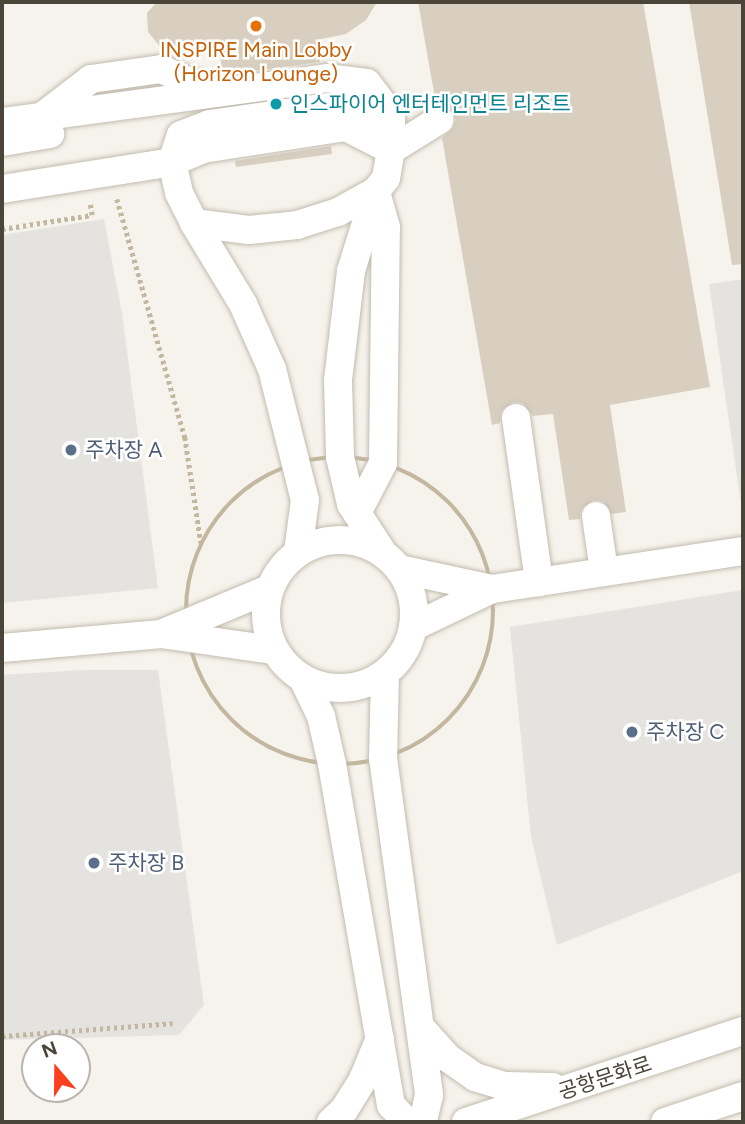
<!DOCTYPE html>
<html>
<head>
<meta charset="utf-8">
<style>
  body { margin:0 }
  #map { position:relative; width:745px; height:1124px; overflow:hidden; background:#f6f3ec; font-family:Figtree,"Noto Sans KR",sans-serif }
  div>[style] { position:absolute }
  .parking>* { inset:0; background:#e5e3e0 }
  .building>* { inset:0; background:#d8cfc1 }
  .path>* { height:4.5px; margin-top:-2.25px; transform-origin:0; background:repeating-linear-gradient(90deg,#c4b79f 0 3.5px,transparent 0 7px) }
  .path>.ring { margin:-2.25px; padding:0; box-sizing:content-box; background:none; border:4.5px solid #c4b79f; border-radius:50% }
  .roads { filter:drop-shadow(0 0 2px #c2bbae) drop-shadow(0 0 2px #c2bbae) }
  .minor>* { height:28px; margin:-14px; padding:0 14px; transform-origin:14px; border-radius:14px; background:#fff }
  .minor>.ring { margin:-14px; padding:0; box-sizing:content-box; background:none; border:28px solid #fff; border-radius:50% }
  .dots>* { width:19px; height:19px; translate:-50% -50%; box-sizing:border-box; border:4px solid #fff; border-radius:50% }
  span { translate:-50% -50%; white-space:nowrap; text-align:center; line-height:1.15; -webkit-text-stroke:5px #fff; paint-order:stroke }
  .food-label { font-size:21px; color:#c56008 }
  .culture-label { font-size:21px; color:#0d838f }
  .left { translate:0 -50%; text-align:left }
  .service-label { font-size:21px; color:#4e5e75 }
  .street-label { font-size:21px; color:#4b4439 }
  .frame { position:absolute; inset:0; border:4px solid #4b4439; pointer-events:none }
  .north { position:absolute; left:21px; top:1033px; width:70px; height:70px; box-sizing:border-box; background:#fff; border:2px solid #b7b4b0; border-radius:50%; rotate:340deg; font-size:19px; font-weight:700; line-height:28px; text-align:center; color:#4b4439 }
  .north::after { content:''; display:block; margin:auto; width:24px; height:32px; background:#fc3f1d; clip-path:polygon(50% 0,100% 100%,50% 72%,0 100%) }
</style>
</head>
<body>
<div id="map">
  <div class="parking">
    <div style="clip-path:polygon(104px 219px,122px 313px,158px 588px,2px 603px,2px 235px)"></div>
    <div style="clip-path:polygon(743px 279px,743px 510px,742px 511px,709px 284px)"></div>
    <div style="clip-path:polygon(743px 590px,743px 871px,557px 945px,531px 837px,510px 627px)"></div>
    <div style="clip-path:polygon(83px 670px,158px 670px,204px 1005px,179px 1035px,2px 1040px,2px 675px)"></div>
  </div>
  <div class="building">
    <div style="clip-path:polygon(157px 2px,377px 2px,366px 20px,346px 34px,317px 40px,320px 62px,223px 75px,219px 49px,188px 54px,163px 50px,148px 32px,147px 13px)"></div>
    <div style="clip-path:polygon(418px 2px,643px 2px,710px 387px,610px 405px,626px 512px,612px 514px,603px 501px,593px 500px,581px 509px,580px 519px,569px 520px,553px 414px,533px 416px,523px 403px,513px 402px,501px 411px,500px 423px,492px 425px,442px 138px,453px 128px,456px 119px,447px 106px,436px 104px)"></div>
    <div style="clip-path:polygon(689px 2px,743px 2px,743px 264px,732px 265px)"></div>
    <div style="clip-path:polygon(331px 146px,332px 154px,236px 167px,235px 161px)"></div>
  </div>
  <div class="path">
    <div style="left:117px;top:199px;width:248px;rotate:74.1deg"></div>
    <div style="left:185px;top:437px;width:107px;rotate:81.4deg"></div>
    <div style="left:2px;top:229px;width:91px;rotate:-8.8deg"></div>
    <div style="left:92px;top:215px;width:11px;rotate:-100deg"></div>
    <div class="ring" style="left:186px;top:457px;width:303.5px;height:303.5px"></div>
    <div style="left:2px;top:1036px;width:171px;rotate:-4.3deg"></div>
  </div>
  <div class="roads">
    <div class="minor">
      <div style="left:44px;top:115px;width:59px;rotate:-37.5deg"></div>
      <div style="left:91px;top:79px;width:71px;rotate:-8.1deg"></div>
      <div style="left:161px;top:69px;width:59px;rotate:24deg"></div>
      <div style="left:2px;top:122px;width:328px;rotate:-7.7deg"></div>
      <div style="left:327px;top:78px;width:40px;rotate:7.1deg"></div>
      <div style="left:367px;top:83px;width:40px;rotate:53deg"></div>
      <div style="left:391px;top:115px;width:35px;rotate:90deg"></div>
      <div style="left:2px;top:142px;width:49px;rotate:-9.5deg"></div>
      <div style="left:391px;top:150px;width:57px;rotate:-32deg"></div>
      <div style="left:2px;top:189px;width:172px;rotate:-9deg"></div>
      <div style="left:172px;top:162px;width:28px;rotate:-72deg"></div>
      <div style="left:181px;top:135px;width:30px;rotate:-21deg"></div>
      <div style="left:209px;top:124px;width:141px;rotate:-8.1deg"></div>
      <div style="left:349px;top:104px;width:30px;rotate:26deg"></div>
      <div style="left:376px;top:117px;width:25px;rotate:67deg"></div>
      <div style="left:376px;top:191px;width:84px;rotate:107.4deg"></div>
      <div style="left:351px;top:271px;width:110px;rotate:96.8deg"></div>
      <div style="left:338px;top:380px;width:77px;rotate:88.5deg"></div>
      <div style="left:340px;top:457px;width:48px;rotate:76.8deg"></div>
      <div style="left:351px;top:504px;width:59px;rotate:56.9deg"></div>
      <div style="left:194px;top:223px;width:55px;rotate:7.3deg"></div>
      <div style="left:249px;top:230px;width:48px;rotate:-5.9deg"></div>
      <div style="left:297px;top:225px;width:43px;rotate:-17.6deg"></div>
      <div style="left:338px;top:212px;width:43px;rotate:-28.9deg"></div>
      <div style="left:376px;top:191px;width:16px;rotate:-52deg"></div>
      <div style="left:386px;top:178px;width:28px;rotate:-80deg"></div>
      <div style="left:391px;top:150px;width:51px;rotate:-152.9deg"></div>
      <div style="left:346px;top:127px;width:145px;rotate:171.3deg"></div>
      <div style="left:203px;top:149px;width:34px;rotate:157deg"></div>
      <div style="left:172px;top:162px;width:32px;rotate:77deg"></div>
      <div style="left:179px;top:193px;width:34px;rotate:63deg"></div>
      <div style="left:194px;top:223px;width:95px;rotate:58.8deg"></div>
      <div style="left:243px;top:304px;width:71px;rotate:66deg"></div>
      <div style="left:272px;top:369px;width:135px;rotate:75.9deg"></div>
      <div style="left:305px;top:500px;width:52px;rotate:97.7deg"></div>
      <div style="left:516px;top:418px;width:166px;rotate:82deg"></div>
      <div style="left:357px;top:513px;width:56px;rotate:-62.5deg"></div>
      <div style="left:383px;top:463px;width:236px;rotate:-89.3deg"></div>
      <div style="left:386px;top:227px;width:37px;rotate:-106deg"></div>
      <div style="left:596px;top:516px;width:56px;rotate:81.7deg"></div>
      <div class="ring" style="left:266px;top:540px;width:120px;height:120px"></div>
      <div style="left:399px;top:569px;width:95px;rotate:12.1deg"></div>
      <div style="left:413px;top:627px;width:88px;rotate:-25.7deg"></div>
      <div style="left:492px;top:589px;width:254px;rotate:-8.6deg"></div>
      <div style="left:161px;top:634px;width:114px;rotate:8.1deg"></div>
      <div style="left:2px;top:648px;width:160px;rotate:-5deg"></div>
      <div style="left:161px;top:634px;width:117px;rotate:-22.6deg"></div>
      <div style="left:385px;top:673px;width:85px;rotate:91.3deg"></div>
      <div style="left:383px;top:758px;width:340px;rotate:82.2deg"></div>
      <div style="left:429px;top:1095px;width:28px;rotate:103deg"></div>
      <div style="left:303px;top:679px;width:41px;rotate:64.1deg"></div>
      <div style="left:321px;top:716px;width:49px;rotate:77.1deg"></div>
      <div style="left:332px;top:764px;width:346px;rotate:80.2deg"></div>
      <div style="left:391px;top:1105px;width:23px;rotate:47deg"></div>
      <div style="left:420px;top:1027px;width:42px;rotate:47.9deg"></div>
      <div style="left:448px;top:1058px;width:33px;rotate:35deg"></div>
      <div style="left:475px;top:1077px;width:31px;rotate:17deg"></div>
      <div style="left:505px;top:1086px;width:48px;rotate:1.2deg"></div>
      <div style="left:331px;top:1122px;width:18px;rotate:-43deg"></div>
      <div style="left:344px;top:1110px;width:36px;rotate:-58deg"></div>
      <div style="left:363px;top:1079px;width:44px;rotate:-67.5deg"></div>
      <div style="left:466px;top:1122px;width:292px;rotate:-18.2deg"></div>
      <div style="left:665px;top:1122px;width:82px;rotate:-18.4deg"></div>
    </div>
  </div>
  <div class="dots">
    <div style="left:256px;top:26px;background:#e8710a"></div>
    <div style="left:276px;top:104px;background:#0f9aa8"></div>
    <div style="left:71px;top:450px;background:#5c6f8a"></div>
    <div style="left:632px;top:732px;background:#5c6f8a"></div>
    <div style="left:94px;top:863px;background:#5c6f8a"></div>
  </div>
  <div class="food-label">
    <span style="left:256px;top:62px">INSPIRE Main Lobby<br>(Horizon Lounge)</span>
  </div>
  <div class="culture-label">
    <span class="left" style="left:290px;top:104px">인스파이어 엔터테인먼트 리조트</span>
  </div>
  <div class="service-label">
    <span class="left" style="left:85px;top:450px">주차장 A</span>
    <span class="left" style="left:646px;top:732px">주차장 C</span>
    <span class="left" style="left:108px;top:863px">주차장 B</span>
  </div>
  <div class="street-label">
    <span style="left:605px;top:1078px;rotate:-18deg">공항문화로</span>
  </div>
  <div class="frame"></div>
  <div class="north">N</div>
</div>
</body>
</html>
